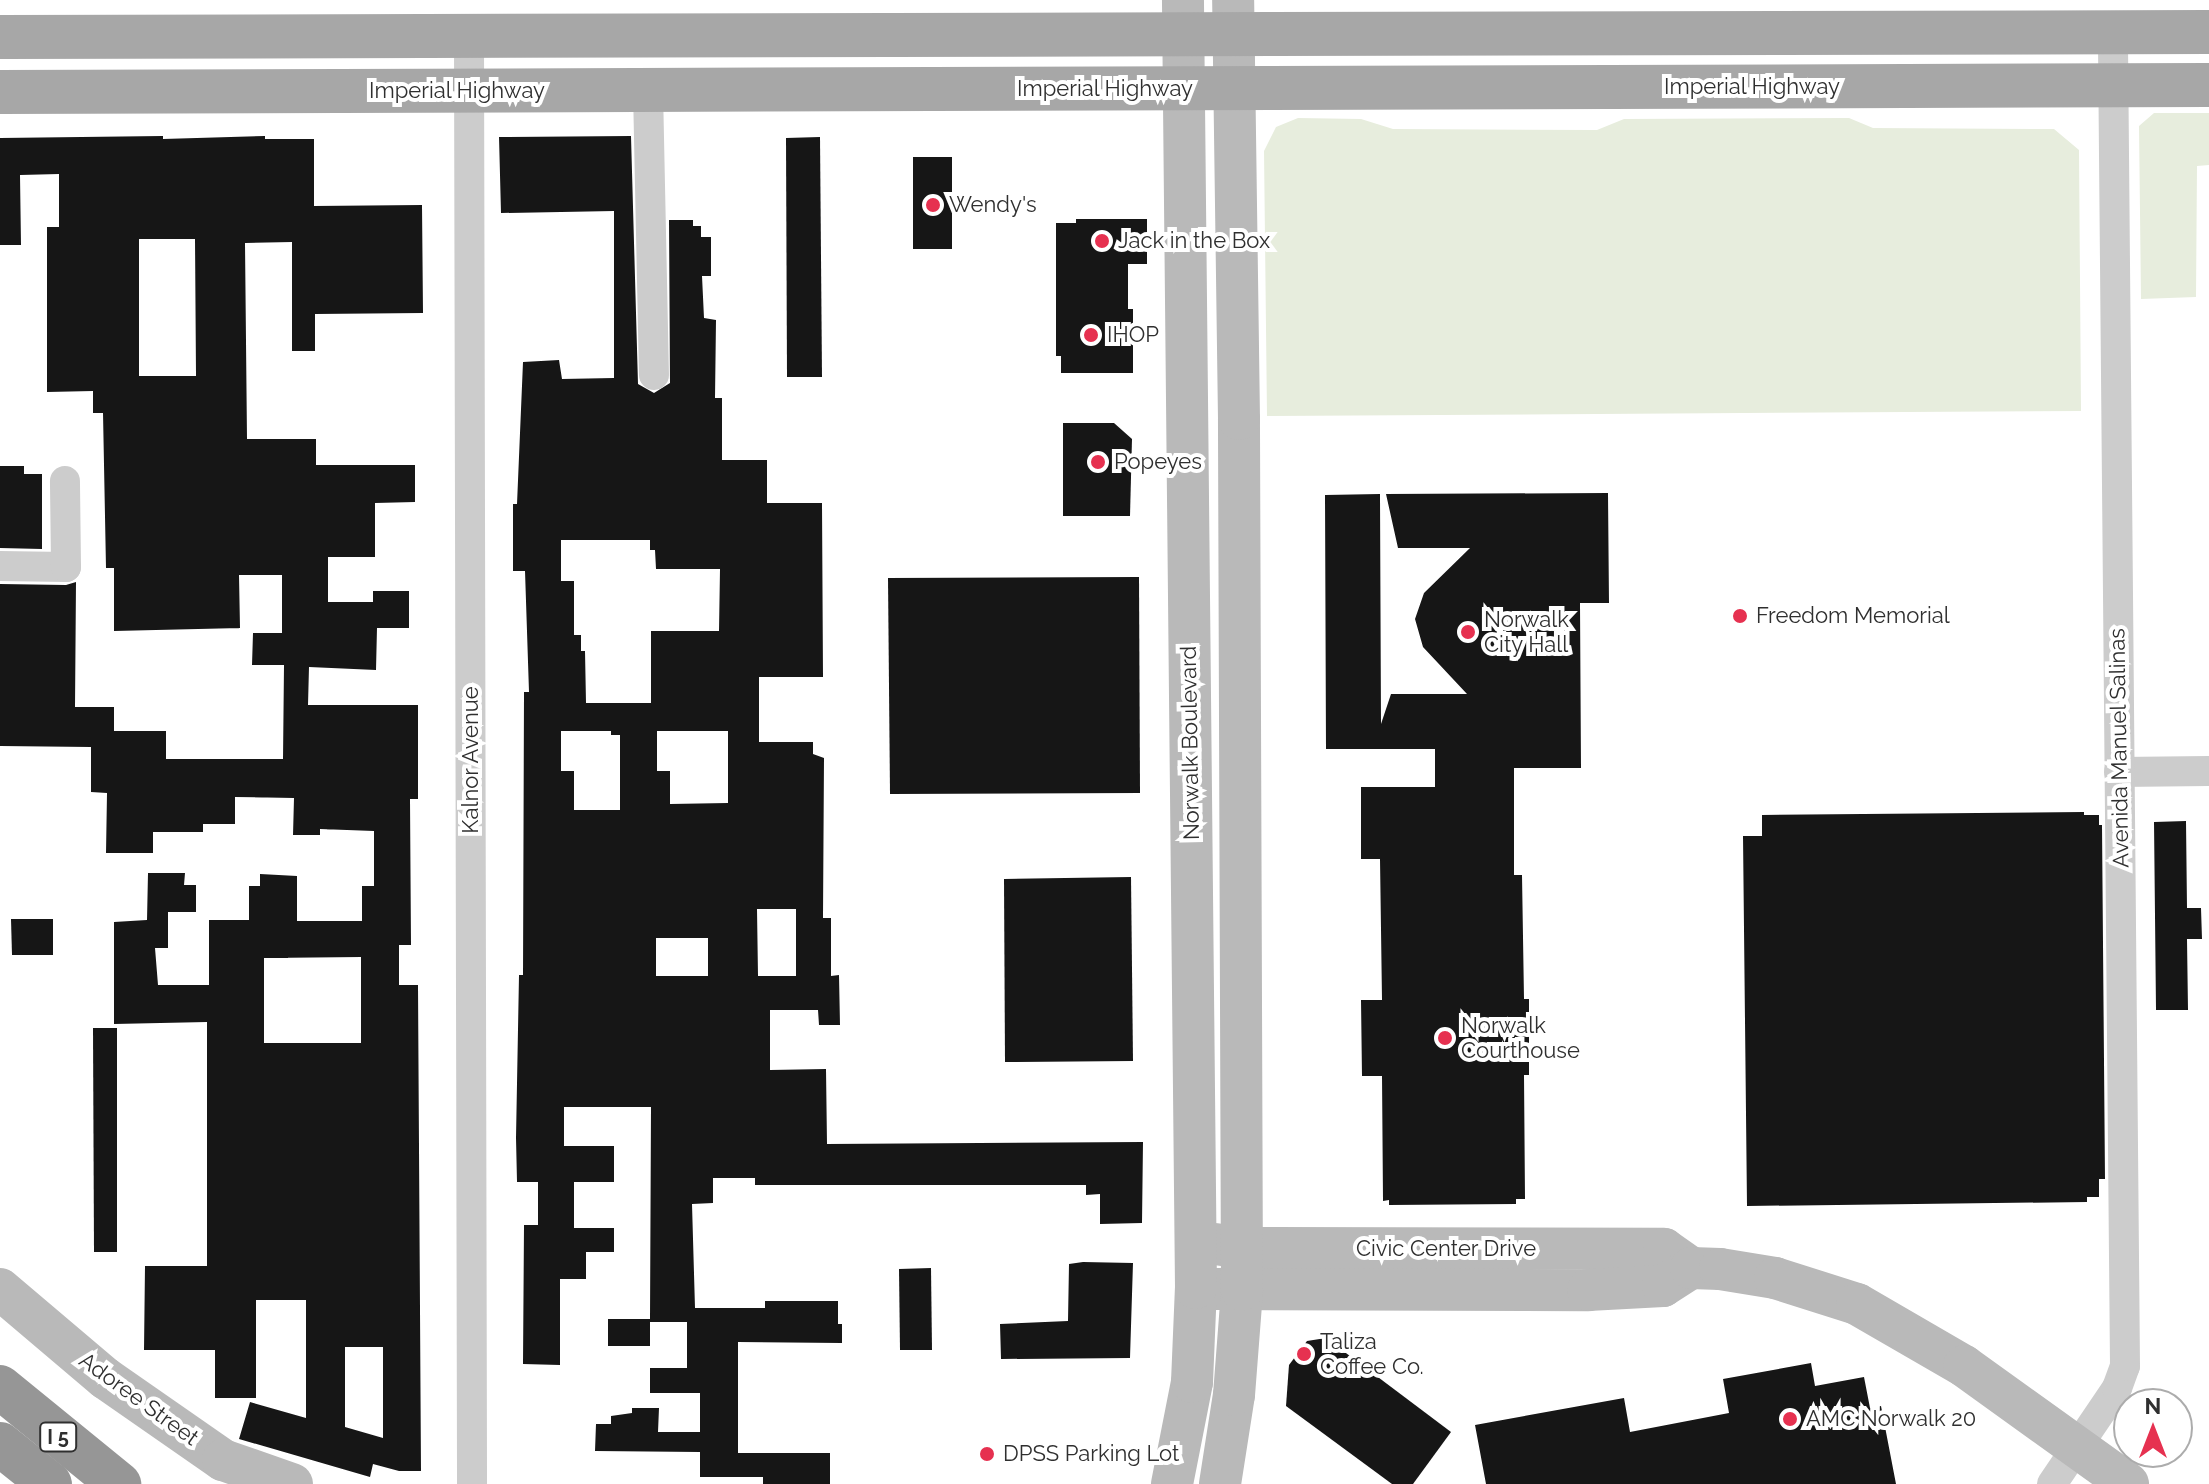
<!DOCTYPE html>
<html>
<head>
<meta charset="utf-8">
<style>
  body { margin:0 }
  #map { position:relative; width:2209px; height:1484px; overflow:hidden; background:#fff; font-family:Raleway,sans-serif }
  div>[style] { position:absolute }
  .green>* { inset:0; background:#e7eddd }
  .building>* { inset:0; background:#161616 }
  .street>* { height:30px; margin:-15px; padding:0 15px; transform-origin:15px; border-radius:15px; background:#ccc }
  .secondary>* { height:42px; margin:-21px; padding:0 21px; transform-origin:21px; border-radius:21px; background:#b9b9b9 }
  .primary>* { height:44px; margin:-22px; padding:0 22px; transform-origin:22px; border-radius:22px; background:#a7a7a7 }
  .highway>* { height:44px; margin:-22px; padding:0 22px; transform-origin:22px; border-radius:22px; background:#969696 }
  .dots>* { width:22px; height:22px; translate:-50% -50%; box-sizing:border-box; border:4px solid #fff; border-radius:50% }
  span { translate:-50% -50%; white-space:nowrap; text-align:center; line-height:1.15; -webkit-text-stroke:8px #fff; paint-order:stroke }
  .shield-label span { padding:2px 6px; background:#fff; border:2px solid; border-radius:6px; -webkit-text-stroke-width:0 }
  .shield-label { font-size:20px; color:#2f2f2f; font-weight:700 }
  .street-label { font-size:22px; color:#2f2f2f }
  .poi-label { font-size:22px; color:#2f2f2f }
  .left { translate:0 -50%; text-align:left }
  .north { position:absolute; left:2113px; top:1388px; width:80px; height:80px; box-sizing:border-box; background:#fff; border:2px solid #acacac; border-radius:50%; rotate:0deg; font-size:22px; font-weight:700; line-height:32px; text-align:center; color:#2f2f2f }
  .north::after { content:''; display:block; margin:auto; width:28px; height:36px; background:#e63150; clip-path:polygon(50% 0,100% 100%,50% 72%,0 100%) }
</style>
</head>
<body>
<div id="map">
  <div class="green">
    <div style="clip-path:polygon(2154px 113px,2209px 113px,2209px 165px,2197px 166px,2196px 297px,2141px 299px,2139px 126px)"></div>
    <div style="clip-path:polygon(1298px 118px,1361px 119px,1393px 129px,1597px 130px,1624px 119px,1849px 118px,1873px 128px,2054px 129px,2079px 150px,2081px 411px,1267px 416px,1264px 151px,1276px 127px)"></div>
  </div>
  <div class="building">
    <div style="clip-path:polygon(evenodd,163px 136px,163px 139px,265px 136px,265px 139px,314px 139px,314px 206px,422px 205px,423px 313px,315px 314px,315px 351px,292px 351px,292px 242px,245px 243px,247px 439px,316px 439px,316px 465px,415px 465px,415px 502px,375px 503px,375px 557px,328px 557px,328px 602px,373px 602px,373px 591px,409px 591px,409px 628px,377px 628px,376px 670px,309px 667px,308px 705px,418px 705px,418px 799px,410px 799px,411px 945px,399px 945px,399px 985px,418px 985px,421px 1471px,399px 1471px,373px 1464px,370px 1477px,239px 1439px,250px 1402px,306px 1418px,306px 1300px,256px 1300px,256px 1398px,215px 1398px,215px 1350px,144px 1350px,145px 1266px,207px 1266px,207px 1022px,114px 1024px,114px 922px,147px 920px,148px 873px,185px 873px,184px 885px,196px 885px,196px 912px,168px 912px,168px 948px,155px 948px,158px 985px,209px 985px,209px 920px,249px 920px,249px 886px,260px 886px,260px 874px,297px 876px,297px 921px,362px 921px,362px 886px,374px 886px,374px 831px,320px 829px,320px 835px,293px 835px,294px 798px,235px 797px,235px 824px,203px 824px,203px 832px,153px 832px,153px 853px,106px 853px,107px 793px,91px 792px,91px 747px,0 746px,0 584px,66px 585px,76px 582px,75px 707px,114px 707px,114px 731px,166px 731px,166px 759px,283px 759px,284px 665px,252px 665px,253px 633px,282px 633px,282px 575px,239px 575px,240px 628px,114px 631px,114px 568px,106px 568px,103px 413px,93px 413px,93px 391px,47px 392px,47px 227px,59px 227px,59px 174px,20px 175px,21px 245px,0 245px,0 138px,163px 136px,139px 239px,195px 239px,196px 376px,139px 376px,139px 239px,163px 136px,361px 957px,361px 1043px,264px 1043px,264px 958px,361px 957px,163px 136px,345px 1347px,383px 1347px,383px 1438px,345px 1427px,345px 1347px)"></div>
    <div style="clip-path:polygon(evenodd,631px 136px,638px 384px,654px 393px,670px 383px,669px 220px,693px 220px,693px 226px,701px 226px,701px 237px,711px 237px,711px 276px,702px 276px,704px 318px,716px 320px,715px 398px,722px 398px,722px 460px,767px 460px,767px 503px,822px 503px,823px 677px,759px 677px,759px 742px,813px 742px,813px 754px,824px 758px,823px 918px,831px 918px,831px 976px,839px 975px,840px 1025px,819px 1025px,818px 1010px,770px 1010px,770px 1070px,826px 1069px,827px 1144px,1143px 1142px,1142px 1223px,1100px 1224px,1100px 1194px,1086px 1195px,1086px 1185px,755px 1185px,755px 1178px,713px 1178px,713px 1203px,692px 1204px,695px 1308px,765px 1308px,765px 1301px,838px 1301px,838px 1324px,842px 1324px,842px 1343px,738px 1342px,738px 1453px,830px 1453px,830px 1484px,763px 1484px,763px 1477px,700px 1477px,700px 1452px,595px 1451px,596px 1424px,611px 1424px,611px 1416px,632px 1413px,632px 1408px,659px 1408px,658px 1432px,700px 1432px,700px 1393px,650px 1393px,650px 1368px,687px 1368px,687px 1322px,650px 1322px,650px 1346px,608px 1346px,608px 1319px,650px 1319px,651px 1107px,564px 1107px,564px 1146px,614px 1146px,614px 1182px,574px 1182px,574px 1228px,614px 1228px,614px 1252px,586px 1252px,586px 1279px,560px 1279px,560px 1365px,523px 1364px,524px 1225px,538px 1225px,538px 1182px,517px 1182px,516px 1138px,519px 975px,523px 975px,524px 692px,529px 692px,525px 571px,513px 571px,513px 504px,517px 504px,523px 362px,559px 360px,562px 379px,614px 378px,614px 211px,501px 213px,499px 137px,631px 136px,561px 540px,650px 540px,650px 550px,655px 550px,656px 569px,720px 569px,719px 631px,651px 631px,651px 703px,586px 703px,585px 651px,581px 651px,581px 635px,574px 635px,574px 581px,561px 581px,561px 540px,631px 136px,561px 731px,611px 731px,611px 735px,620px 735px,620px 810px,574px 810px,574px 771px,561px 771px,561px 731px,631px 136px,657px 731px,728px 731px,728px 803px,670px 804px,670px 771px,657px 771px,657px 731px,631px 136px,757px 909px,796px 909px,796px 976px,758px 976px,757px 909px,631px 136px,656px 938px,708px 938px,708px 976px,656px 976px,656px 938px)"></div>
    <div style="clip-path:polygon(820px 137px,822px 377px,787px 377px,786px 138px)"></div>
    <div style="clip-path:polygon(913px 157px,952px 157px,952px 249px,913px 249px)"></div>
    <div style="clip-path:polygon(1076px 219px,1147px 219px,1147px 264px,1128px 264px,1128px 309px,1133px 309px,1133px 373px,1061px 373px,1061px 356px,1056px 356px,1056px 223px,1076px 223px)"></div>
    <div style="clip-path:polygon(1063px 423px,1114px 423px,1132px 439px,1130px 516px,1063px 516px)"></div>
    <div style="clip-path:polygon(0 466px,24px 466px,24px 474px,42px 474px,42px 549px,0 548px)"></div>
    <div style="clip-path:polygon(1608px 493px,1609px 603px,1580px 603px,1581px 768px,1514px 768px,1514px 875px,1522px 875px,1524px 999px,1529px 999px,1529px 1075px,1524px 1075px,1525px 1199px,1516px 1199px,1516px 1204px,1389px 1205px,1389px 1200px,1383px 1201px,1382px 1076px,1362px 1076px,1361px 1000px,1382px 1000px,1380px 859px,1361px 859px,1361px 787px,1435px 787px,1435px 749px,1326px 749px,1325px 495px,1380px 494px,1381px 724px,1391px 694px,1467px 694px,1423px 647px,1415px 619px,1424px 593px,1470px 548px,1398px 548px,1386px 494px)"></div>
    <div style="clip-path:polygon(1139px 577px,1140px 793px,890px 794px,888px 578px)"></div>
    <div style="clip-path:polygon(2084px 812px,2084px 815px,2099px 815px,2099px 825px,2102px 825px,2105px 1179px,2099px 1179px,2099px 1197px,2087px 1197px,2087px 1202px,1747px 1206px,1743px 836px,1762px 836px,1762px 815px)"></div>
    <div style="clip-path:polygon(2186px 821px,2187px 908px,2201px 908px,2202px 939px,2187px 939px,2188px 1010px,2156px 1010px,2154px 822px)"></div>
    <div style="clip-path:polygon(1131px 877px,1133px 1061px,1005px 1062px,1004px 879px)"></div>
    <div style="clip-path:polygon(11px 919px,53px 919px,53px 955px,12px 955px)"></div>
    <div style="clip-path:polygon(93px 1028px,117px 1028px,117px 1252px,94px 1252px)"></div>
    <div style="clip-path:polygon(1083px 1262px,1133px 1263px,1130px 1358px,1001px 1359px,1000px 1324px,1068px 1321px,1069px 1264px)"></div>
    <div style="clip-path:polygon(931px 1268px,932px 1350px,900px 1350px,899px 1269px)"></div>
    <div style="clip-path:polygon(1326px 1338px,1451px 1432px,1413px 1484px,1392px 1484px,1286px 1406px,1289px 1365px,1307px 1341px)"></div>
    <div style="clip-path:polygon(1811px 1363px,1815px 1386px,1864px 1377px,1870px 1408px,1881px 1406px,1896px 1484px,1486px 1484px,1475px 1425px,1624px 1398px,1630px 1432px,1729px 1413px,1723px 1379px)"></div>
  </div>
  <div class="street">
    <div style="left:469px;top:37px;width:1447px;rotate:89.88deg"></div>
    <div style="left:648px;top:90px;width:285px;rotate:88.8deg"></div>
    <div style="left:0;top:566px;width:66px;rotate:0.9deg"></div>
    <div style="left:66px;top:567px;width:86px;rotate:-90.7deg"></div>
    <div style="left:2119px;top:772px;width:90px;rotate:-0.6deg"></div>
    <div style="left:2052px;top:1484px;width:116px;rotate:-55.9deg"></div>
    <div style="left:2117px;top:1388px;width:23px;rotate:-70deg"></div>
    <div style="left:2125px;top:1366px;width:1333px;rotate:-90.52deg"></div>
  </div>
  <div class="secondary">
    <div style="left:1215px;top:1244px;width:27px;rotate:8deg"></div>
    <div style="left:1242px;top:1248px;width:422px;rotate:0.1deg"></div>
    <div style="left:1664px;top:1249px;width:33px;rotate:35deg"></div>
    <div style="left:0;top:1289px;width:138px;rotate:40.3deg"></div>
    <div style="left:105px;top:1378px;width:144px;rotate:34.8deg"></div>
    <div style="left:223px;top:1460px;width:73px;rotate:19.2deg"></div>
    <div style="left:1214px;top:1289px;width:374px;rotate:0.2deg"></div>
    <div style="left:1588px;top:1290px;width:75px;rotate:-3.1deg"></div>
    <div style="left:1663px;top:1286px;width:33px;rotate:-33deg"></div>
    <div style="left:1691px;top:1268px;width:29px;rotate:2deg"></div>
    <div style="left:1720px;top:1269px;width:56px;rotate:9.3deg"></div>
    <div style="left:1775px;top:1278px;width:86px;rotate:17.6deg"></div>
    <div style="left:1857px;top:1304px;width:124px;rotate:30.1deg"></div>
    <div style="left:1964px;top:1366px;width:202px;rotate:35.7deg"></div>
    <div style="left:1172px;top:1484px;width:104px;rotate:-78.9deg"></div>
    <div style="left:1192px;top:1382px;width:94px;rotate:-87.6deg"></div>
    <div style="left:1196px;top:1288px;width:1288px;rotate:-90.58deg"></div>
    <div style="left:1220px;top:1484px;width:90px;rotate:-81.1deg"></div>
    <div style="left:1234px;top:1395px;width:105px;rotate:-85.6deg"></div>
    <div style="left:1242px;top:1290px;width:871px;rotate:-90.2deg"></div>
    <div style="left:1239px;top:419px;width:419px;rotate:-90.8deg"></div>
  </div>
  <div class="primary">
    <div style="left:0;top:37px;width:2209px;rotate:-0.13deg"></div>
    <div style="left:0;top:92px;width:2209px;rotate:-0.18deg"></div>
  </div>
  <div class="highway">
    <div style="left:0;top:1387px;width:154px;rotate:39.2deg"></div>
    <div style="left:0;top:1444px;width:64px;rotate:38.7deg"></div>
  </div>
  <div class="dots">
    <div style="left:933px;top:205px;background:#e63150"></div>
    <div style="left:1102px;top:241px;background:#e63150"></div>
    <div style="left:1091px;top:335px;background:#e63150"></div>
    <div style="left:1098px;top:462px;background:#e63150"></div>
    <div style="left:1740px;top:616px;background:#e63150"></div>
    <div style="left:1468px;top:632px;background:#e63150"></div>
    <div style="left:1445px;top:1038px;background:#e63150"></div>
    <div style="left:1304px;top:1354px;background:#e63150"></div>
    <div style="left:1790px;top:1419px;background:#e63150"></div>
    <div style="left:987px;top:1454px;background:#e63150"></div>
  </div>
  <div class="shield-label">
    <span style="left:58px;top:1437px">I 5</span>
  </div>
  <div class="street-label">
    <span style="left:1752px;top:87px">Imperial Highway</span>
    <span style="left:1105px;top:89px">Imperial Highway</span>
    <span style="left:457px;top:91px">Imperial Highway</span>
    <span style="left:1190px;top:743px;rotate:-91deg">Norwalk Boulevard</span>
    <span style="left:2119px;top:748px;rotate:-91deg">Avenida Manuel Salinas</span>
    <span style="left:471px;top:760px;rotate:-90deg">Kalnor Avenue</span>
    <span style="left:1446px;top:1249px">Civic Center Drive</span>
    <span style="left:139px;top:1399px;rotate:36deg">Adoree Street</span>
  </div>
  <div class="poi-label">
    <span class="left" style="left:949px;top:205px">Wendy's</span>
    <span class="left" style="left:1118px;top:241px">Jack in the Box</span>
    <span class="left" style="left:1107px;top:335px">IHOP</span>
    <span class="left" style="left:1114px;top:462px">Popeyes</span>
    <span class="left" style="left:1756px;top:616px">Freedom Memorial</span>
    <span class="left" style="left:1484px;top:632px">Norwalk<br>City Hall</span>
    <span class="left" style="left:1461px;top:1038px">Norwalk<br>Courthouse</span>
    <span class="left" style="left:1320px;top:1354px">Taliza<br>Coffee Co.</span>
    <span class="left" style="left:1806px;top:1419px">AMC Norwalk 20</span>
    <span class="left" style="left:1003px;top:1454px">DPSS Parking Lot</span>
  </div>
  <div class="north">N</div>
</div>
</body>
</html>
